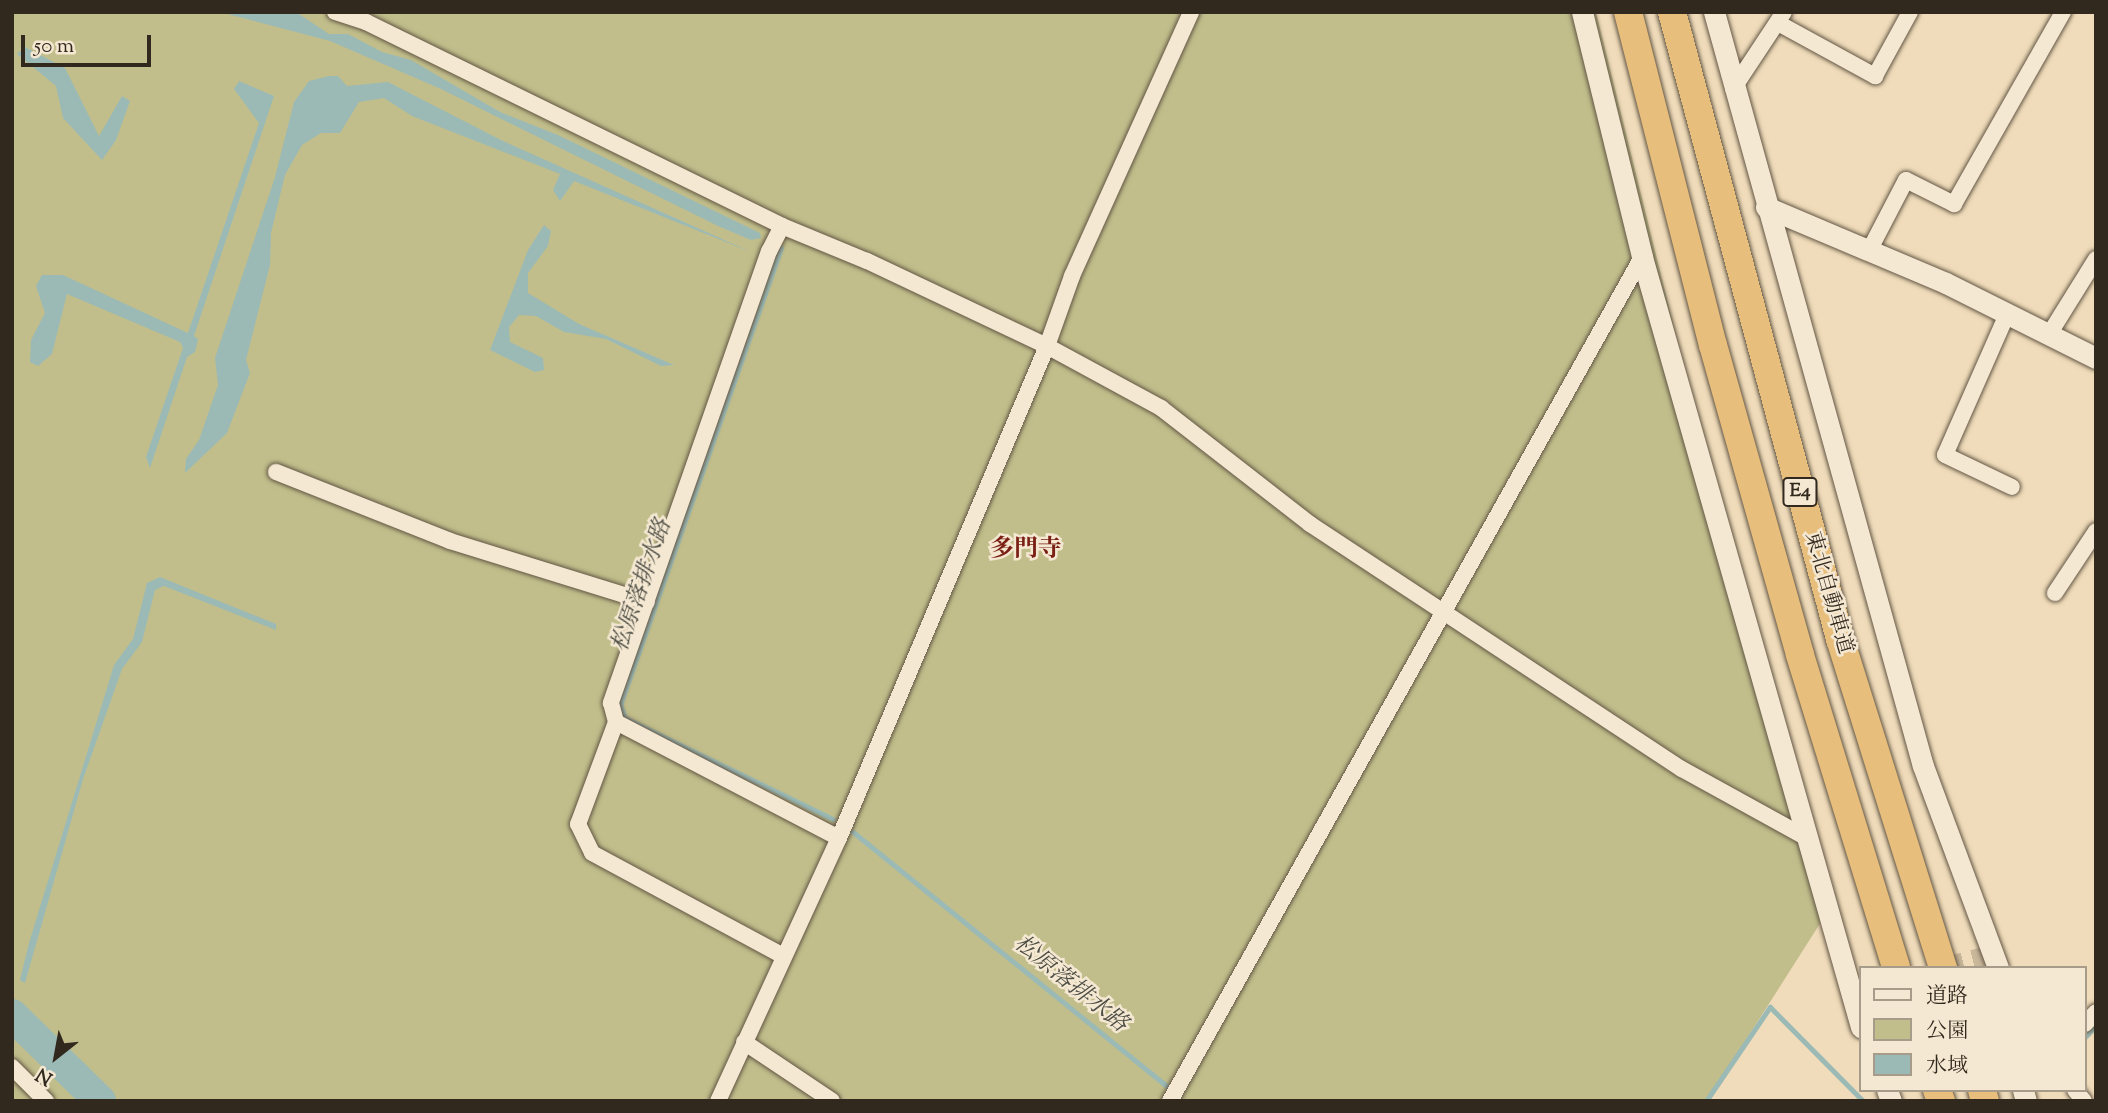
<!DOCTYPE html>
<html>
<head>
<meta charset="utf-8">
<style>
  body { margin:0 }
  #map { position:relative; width:2108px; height:1113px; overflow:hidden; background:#f0dcba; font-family:"Sorts Mill Goudy","Noto Serif JP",serif }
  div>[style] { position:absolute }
  .green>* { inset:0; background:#c1be8b }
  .water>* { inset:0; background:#9bbab5 }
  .stream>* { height:5px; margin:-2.5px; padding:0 2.5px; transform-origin:2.5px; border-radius:2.5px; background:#9bbab5 }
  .river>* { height:32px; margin:-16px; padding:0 16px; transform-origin:16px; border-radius:16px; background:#9bbab5 }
  .secondary-tunnel>* { height:21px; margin-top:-10.5px; transform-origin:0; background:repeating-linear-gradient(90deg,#cab89b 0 21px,transparent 0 31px) }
  .roads { filter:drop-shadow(0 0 2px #625645) drop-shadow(0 0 2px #625645) }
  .street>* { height:16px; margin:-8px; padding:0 8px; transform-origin:8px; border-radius:8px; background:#f5e8d2 }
  .secondary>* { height:21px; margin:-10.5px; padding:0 10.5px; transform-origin:10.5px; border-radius:10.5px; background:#f5e8d2 }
  .highway>* { height:28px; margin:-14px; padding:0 14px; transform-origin:14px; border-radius:14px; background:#e8be7d }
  span { translate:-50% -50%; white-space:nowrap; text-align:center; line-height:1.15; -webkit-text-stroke:5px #f5e8d2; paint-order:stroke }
  .shield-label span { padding:2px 5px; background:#f5e8d2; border:2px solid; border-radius:5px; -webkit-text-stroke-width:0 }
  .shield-label { font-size:19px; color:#32291e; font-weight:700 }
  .street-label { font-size:21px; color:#32291e }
  .water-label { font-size:23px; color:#4c4d44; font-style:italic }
  .quarter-label { font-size:24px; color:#7a1f14; font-weight:700 }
  .frame { position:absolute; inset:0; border:14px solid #32291e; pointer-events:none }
  .legend { position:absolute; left:1859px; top:966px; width:228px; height:126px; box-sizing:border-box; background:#f5e8d2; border:2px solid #a79c8a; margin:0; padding:9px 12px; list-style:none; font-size:21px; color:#32291e }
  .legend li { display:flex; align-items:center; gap:14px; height:35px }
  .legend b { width:35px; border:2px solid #a79c8a }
  .north { position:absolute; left:21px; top:1022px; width:70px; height:70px; -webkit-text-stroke:5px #f5e8d2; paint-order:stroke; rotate:211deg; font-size:19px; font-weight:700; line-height:28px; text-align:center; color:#32291e }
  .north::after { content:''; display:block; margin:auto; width:24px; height:32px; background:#32291e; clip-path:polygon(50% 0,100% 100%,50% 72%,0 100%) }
  .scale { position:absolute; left:21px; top:35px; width:130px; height:32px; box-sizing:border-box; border:4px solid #32291e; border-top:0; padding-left:9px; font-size:21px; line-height:24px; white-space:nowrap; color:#32291e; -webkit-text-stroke:5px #f5e8d2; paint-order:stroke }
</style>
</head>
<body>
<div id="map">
  <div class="green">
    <div style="clip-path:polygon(12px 12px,1596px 12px,1821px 922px,1707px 1101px,12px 1101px)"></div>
  </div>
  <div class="water">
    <div style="clip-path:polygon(220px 12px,299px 14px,329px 34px,348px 34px,382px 52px,411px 60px,500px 112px,558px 135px,760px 233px,761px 238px,751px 240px,718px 226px,441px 89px,330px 41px)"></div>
    <div style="clip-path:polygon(25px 47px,65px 68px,99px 136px,122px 96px,130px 101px,116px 140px,102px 160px,63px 118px,56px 86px,17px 54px)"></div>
    <div style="clip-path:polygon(329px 76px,338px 76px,347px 86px,388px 82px,501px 140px,751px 252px,574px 181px,560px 201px,553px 190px,560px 174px,412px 116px,384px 98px,359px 102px,340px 133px,321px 133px,302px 145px,285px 175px,271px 233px,270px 265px,246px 360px,250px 373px,227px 433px,185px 473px,186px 459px,199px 440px,218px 385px,215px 358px,275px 177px,294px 102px,309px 81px)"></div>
    <div style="clip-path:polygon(239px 81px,274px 96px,194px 336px,198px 339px,195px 352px,187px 357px,150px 468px,146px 457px,183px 348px,180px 342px,67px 294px,52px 354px,38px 366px,30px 362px,31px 340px,45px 313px,36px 286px,42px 275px,63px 275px,188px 333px,259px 123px,234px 89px)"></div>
    <div style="clip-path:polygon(544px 225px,551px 231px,548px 246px,528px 273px,528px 293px,579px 324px,674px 365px,661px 366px,606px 339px,564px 332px,536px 316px,519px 315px,509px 327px,510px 342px,543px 358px,544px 370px,535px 372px,490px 350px,528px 250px)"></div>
    <div style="clip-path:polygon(160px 577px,276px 624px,276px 630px,164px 586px,155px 590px,142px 642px,122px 669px,83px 779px,25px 983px,20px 980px,29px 943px,114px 665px,133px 639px,147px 583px)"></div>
  </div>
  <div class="stream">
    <div style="left:781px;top:248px;width:484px;rotate:109.4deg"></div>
    <div style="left:620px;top:704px;width:15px;rotate:70deg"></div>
    <div style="left:625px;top:718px;width:231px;rotate:25.9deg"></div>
    <div style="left:853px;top:832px;width:404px;rotate:39deg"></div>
    <div style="left:2085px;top:1037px;width:16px;rotate:-47deg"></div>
    <div style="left:1706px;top:1101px;width:114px;rotate:-55.8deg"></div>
    <div style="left:1770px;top:1007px;width:132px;rotate:45.3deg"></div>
  </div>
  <div class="river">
    <div style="left:12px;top:1015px;width:123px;rotate:44.3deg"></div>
  </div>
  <div class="secondary-tunnel">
    <div style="left:1943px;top:968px;width:42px;rotate:-15deg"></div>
  </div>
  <div class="roads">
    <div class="street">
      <div style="left:335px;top:12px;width:33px;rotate:18deg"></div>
      <div style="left:366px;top:22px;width:463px;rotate:26.1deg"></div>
      <div style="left:782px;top:226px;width:92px;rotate:22.4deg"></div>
      <div style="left:867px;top:261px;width:199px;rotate:25.3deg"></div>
      <div style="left:1047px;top:346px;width:130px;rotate:28.5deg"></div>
      <div style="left:1161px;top:408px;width:189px;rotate:37.9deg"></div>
      <div style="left:1310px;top:524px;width:445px;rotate:33.4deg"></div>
      <div style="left:1682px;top:769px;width:145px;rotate:28.9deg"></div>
      <div style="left:1778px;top:23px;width:111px;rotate:28.7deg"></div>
      <div style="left:1875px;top:76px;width:73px;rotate:-61.3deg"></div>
      <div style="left:1733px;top:89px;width:92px;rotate:-56.5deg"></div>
      <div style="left:782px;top:226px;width:28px;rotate:117deg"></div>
      <div style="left:769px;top:251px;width:479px;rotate:109.3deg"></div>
      <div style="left:611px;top:703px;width:20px;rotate:75deg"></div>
      <div style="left:616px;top:722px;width:251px;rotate:27.5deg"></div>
      <div style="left:1869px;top:251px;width:80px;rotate:-62.5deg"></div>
      <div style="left:1906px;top:180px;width:54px;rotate:26.6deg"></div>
      <div style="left:1954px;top:204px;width:221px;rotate:-60.4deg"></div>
      <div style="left:2008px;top:312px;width:156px;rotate:113.8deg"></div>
      <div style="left:1945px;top:455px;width:74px;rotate:25.5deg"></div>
      <div style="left:2050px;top:333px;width:87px;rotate:-58.1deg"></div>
      <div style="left:276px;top:472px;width:187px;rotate:21.6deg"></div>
      <div style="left:450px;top:541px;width:206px;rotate:17.2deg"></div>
      <div style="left:2055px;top:593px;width:74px;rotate:-56.5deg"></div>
      <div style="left:616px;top:722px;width:109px;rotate:110.4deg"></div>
      <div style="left:578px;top:824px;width:32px;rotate:64deg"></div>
      <div style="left:592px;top:853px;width:217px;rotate:28.3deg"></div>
      <div style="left:2085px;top:1024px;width:16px;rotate:-47deg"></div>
      <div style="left:744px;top:1042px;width:106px;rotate:33.8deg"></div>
      <div style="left:12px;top:1067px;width:48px;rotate:45deg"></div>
      <div style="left:2075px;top:1090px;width:14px;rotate:51deg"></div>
      <div style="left:718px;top:1101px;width:289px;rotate:-65.3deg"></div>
      <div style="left:839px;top:838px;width:534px;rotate:-67.08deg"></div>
      <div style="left:1047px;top:346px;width:74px;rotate:-70.3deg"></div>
      <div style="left:1072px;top:276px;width:290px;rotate:-65.7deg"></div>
      <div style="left:1170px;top:1101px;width:967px;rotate:-60.78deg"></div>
    </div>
    <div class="secondary">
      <div style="left:1582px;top:12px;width:252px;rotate:76.2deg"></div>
      <div style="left:1642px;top:257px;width:801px;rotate:74.12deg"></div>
      <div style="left:1714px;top:12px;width:782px;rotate:74.51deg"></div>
      <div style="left:1923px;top:766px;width:215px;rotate:69.6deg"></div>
      <div style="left:1766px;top:207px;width:195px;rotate:22.9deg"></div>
      <div style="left:1946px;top:283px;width:168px;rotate:26.6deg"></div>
      <div style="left:1887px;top:1090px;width:12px;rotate:70deg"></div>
      <div style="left:2023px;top:1090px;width:11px;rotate:75deg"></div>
    </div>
    <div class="highway">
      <div style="left:1628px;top:12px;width:344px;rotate:75.7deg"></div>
      <div style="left:1713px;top:345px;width:322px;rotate:74.3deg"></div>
      <div style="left:1800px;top:655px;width:327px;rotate:72.9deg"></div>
      <div style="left:1672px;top:12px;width:649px;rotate:75deg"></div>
      <div style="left:1840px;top:639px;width:345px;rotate:72.6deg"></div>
      <div style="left:1937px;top:1090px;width:12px;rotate:70deg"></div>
      <div style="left:1982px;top:1090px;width:11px;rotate:75deg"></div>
    </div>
  </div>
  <div class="shield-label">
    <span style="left:1800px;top:492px">E4</span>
  </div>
  <div class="street-label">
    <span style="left:1828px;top:593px;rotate:74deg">東北自動車道</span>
  </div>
  <div class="water-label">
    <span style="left:643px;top:586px;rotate:-71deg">松原落排水路</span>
    <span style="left:1070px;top:985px;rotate:39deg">松原落排水路</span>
  </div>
  <div class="quarter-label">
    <span style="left:1026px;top:551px">多門寺</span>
  </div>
  <div class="frame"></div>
  <ul class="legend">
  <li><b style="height:9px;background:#f5e8d2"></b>道路</li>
  <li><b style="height:19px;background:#c1be8b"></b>公園</li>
  <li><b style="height:19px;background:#9bbab5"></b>水域</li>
  </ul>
  <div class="north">N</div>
  <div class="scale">50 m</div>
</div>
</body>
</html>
